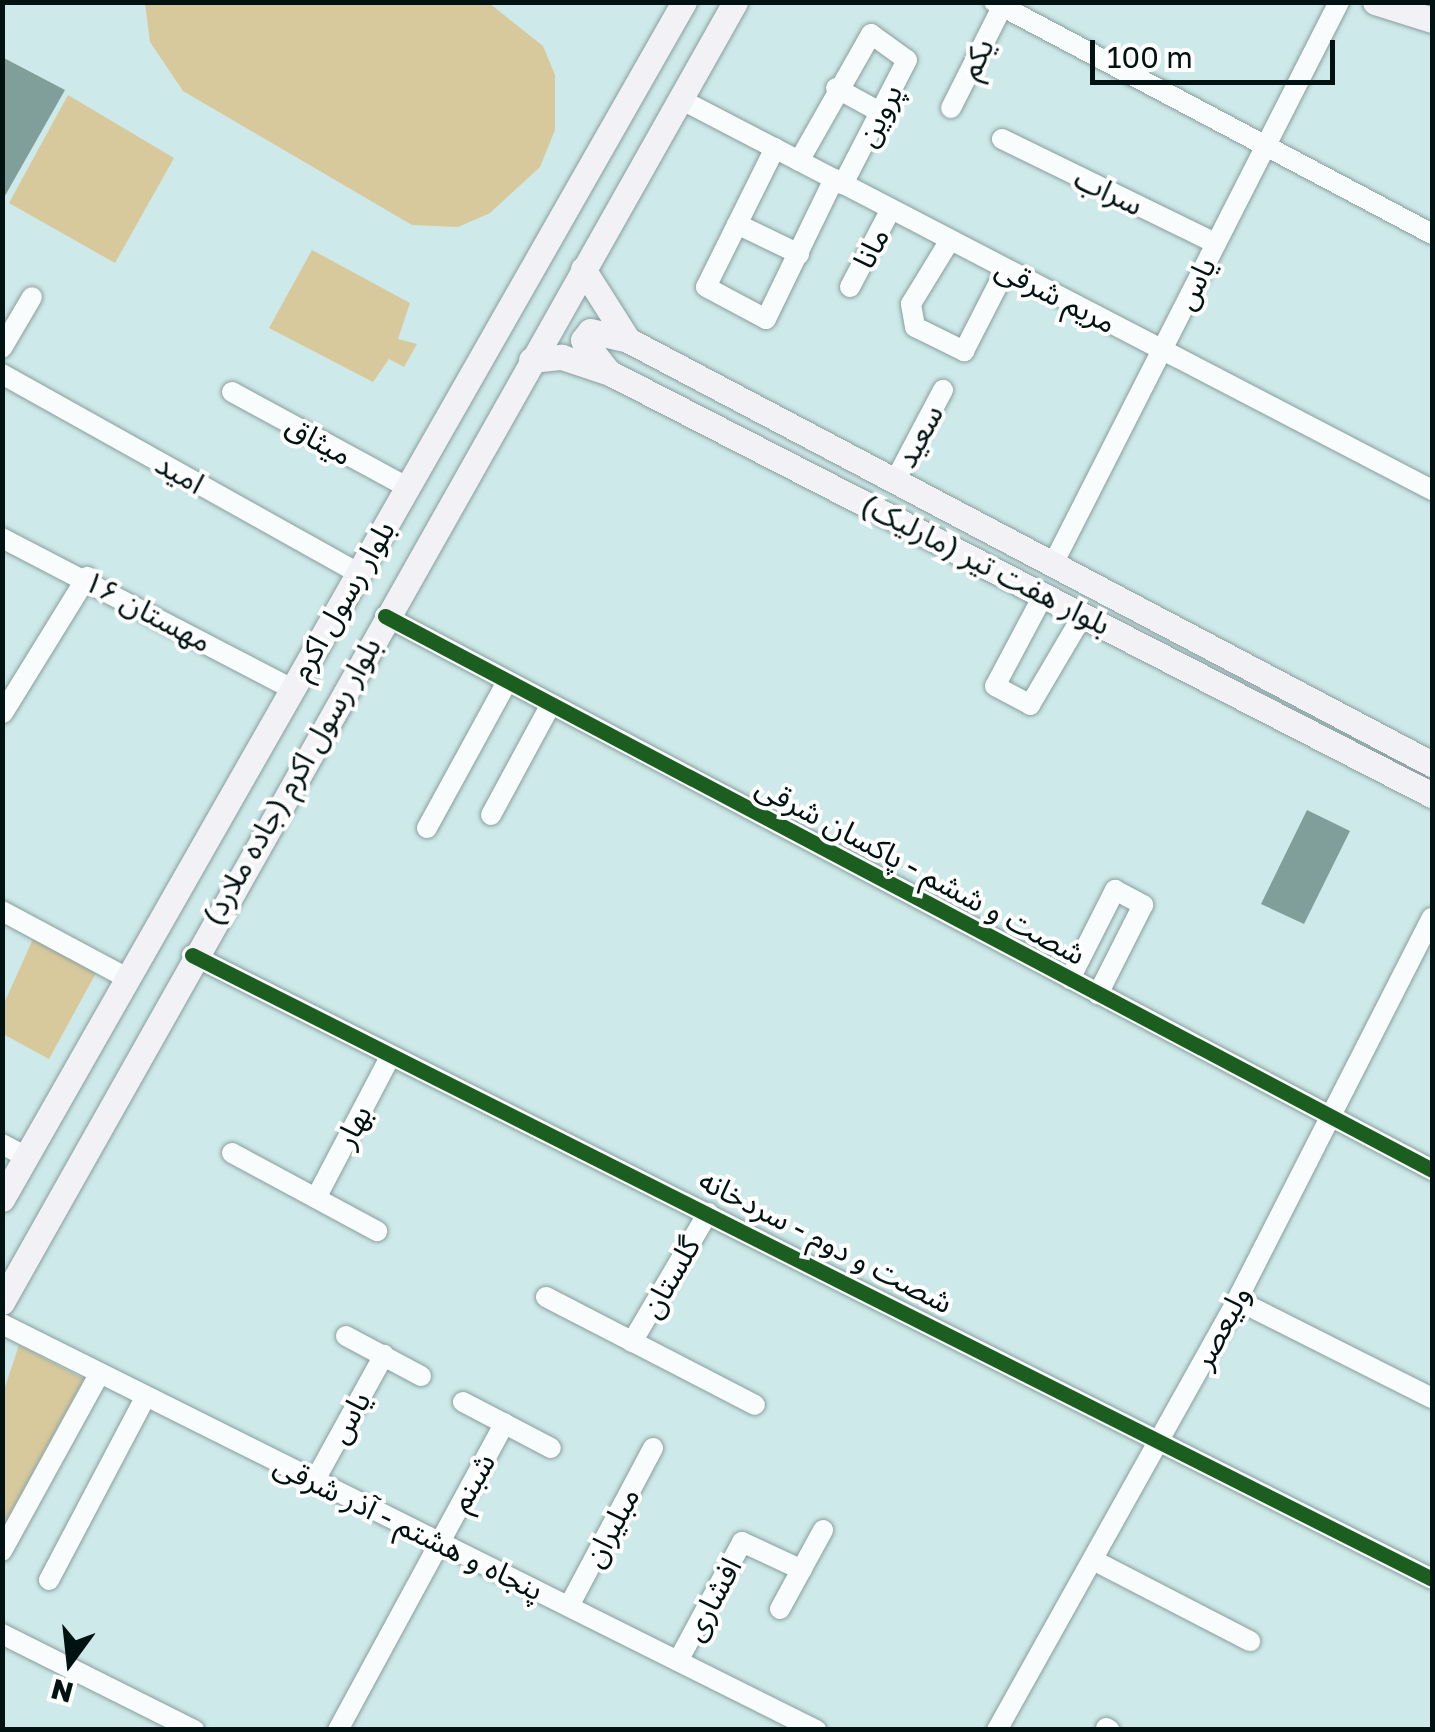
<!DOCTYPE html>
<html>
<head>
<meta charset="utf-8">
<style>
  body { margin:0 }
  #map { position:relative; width:1435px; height:1732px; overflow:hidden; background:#cee9e9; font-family:"Golos Text","Noto Sans Arabic",sans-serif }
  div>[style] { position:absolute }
  .green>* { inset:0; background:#d7c99c }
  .building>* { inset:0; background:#809e9a }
  .roads { filter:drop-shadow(0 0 2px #899e9e) drop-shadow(0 0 2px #899e9e) }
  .minor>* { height:20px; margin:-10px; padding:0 10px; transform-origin:10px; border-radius:10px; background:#f8fcfc }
  .major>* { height:25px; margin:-12.5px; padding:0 12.5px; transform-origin:12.5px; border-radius:12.5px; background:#f1f1f6 }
  .cycleway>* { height:15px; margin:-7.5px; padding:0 7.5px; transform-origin:7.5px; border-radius:7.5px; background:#1b5e20 }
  span { translate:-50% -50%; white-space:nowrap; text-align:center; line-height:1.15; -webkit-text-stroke:8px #fff; paint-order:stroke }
  .street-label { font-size:30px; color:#011212 }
  .frame { position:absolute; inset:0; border:5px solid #011212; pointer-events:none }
  .north { position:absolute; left:20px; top:1612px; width:100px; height:100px; -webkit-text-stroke:8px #fff; paint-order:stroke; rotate:195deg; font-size:28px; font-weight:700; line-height:40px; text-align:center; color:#011212 }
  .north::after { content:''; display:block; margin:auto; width:35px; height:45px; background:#011212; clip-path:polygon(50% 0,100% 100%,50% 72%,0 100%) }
  .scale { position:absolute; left:1090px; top:40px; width:245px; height:45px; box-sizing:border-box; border:5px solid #011212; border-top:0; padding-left:12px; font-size:30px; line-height:35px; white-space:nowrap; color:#011212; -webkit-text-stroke:8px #fff; paint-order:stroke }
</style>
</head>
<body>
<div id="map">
  <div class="green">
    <div style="clip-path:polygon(145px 3px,489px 3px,543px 46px,555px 75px,555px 130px,540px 167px,490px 213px,458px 227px,412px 225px,183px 91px,150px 42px)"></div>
    <div style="clip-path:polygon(68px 95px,174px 158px,115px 263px,9px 203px)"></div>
    <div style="clip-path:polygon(312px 250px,410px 303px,398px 339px,417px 344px,404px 367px,389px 359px,373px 382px,269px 328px)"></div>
    <div style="clip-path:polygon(33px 939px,96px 973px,49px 1059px,3px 1034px,2px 1008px)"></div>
    <div style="clip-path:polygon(19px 1345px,84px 1379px,3px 1526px,3px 1393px)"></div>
  </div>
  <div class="building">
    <div style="clip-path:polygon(2px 57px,65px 90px,2px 201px)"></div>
    <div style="clip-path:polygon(1307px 810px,1350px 831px,1304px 924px,1261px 904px)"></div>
  </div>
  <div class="roads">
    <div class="minor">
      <div style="left:994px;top:2px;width:496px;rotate:27.9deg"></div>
      <div style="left:836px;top:88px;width:50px;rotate:28.6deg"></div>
      <div style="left:680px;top:99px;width:848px;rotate:27.47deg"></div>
      <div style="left:951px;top:108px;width:113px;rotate:-63.2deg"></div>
      <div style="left:1002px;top:139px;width:237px;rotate:26deg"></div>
      <div style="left:775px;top:148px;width:155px;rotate:116.4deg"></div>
      <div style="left:706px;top:287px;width:68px;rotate:28.1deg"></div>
      <div style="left:766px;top:319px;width:156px;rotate:-64.1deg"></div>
      <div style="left:799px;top:161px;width:146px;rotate:-60.4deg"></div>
      <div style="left:871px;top:34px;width:44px;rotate:35.8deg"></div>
      <div style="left:907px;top:60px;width:140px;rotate:117.3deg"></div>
      <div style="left:737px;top:224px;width:69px;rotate:25.8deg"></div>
      <div style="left:950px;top:240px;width:75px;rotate:121.4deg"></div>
      <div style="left:911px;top:304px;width:23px;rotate:80deg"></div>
      <div style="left:915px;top:327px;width:55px;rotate:26.1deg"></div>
      <div style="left:964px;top:351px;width:92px;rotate:-62.9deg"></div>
      <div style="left:850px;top:287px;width:88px;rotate:-62.3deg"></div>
      <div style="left:2px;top:348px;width:59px;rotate:-59.5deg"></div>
      <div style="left:2px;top:374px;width:408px;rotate:29.2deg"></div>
      <div style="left:232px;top:392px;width:199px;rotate:28.5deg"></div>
      <div style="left:895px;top:481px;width:103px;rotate:-62.2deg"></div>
      <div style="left:2px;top:538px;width:327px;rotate:27.5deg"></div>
      <div style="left:1053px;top:564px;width:631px;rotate:-63.03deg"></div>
      <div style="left:1044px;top:594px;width:104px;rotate:118deg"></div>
      <div style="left:995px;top:686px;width:40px;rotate:28deg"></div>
      <div style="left:1030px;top:705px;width:104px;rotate:-59.5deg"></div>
      <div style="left:385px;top:616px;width:1185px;rotate:27.88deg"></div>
      <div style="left:3px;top:713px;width:160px;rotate:-58.3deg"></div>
      <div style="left:491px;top:815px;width:124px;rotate:-61.6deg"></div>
      <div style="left:427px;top:828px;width:164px;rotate:-61.3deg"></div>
      <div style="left:2px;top:911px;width:140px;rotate:28.2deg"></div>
      <div style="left:192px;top:955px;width:1388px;rotate:26.71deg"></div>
      <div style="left:1070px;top:979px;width:100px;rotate:-63.2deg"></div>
      <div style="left:1115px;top:890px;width:32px;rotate:28deg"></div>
      <div style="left:1143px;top:905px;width:100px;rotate:116.8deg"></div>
      <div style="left:2px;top:1144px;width:26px;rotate:28deg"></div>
      <div style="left:232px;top:1153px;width:165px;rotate:28.3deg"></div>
      <div style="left:316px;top:1198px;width:161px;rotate:-62.3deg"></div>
      <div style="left:546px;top:1297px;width:235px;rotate:27.3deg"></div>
      <div style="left:1237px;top:1300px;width:218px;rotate:26.7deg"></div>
      <div style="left:2px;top:1324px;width:910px;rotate:26.51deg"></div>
      <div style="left:346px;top:1336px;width:85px;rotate:28.1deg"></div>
      <div style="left:632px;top:1342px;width:150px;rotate:-59.5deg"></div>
      <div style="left:463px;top:1402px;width:99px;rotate:27.6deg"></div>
      <div style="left:315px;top:1480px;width:143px;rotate:-61.1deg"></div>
      <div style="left:2px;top:1551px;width:203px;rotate:-61.2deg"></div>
      <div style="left:1093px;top:1560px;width:177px;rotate:27.3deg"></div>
      <div style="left:49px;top:1580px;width:208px;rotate:-62.2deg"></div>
      <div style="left:569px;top:1606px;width:179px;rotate:-62deg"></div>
      <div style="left:780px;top:1609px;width:90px;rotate:-61.4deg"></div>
      <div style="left:2px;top:1634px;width:215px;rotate:26.6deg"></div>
      <div style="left:678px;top:1661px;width:135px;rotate:-61.7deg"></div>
      <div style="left:742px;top:1542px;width:66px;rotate:25deg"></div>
      <div style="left:1106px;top:1728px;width:4px;rotate:27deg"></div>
      <div style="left:338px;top:1730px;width:349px;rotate:-61.5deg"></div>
      <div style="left:997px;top:1730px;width:492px;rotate:-60.8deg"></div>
      <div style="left:1237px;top:1300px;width:429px;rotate:-63deg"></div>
    </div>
    <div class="major">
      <div style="left:1375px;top:2px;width:60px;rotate:17.5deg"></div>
      <div style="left:583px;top:269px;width:84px;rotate:57.6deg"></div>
      <div style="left:628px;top:340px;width:909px;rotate:27.81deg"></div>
      <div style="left:531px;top:360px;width:31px;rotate:-6deg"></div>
      <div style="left:562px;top:357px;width:51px;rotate:18.4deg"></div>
      <div style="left:610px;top:373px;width:924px;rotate:27.18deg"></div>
      <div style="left:606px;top:369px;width:37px;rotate:-128deg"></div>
      <div style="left:583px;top:340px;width:11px;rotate:-52deg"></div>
      <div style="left:590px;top:331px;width:39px;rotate:13deg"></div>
      <div style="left:2px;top:1199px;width:1378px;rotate:-60.33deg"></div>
      <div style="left:2px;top:1302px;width:1492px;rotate:-60.58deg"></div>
    </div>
  </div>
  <div class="cycleway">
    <div style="left:385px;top:616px;width:1185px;rotate:27.88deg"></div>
    <div style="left:192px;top:955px;width:1388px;rotate:26.71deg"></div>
  </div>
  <div class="street-label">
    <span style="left:976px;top:58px;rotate:-63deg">یکم</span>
    <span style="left:879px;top:115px;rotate:-63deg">پروین</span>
    <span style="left:1109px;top:191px;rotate:26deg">سراب</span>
    <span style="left:871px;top:248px;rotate:-62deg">مانا</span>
    <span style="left:1195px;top:283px;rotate:-63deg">یاس</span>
    <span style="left:1056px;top:295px;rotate:27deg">مریم شرقی</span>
    <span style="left:919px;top:436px;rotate:-62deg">سعید</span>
    <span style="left:319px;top:440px;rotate:29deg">میثاق</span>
    <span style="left:180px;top:473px;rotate:29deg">امید</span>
    <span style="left:986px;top:564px;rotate:27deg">بلوار هفت تیر (مارلیک)</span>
    <span style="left:342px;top:600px;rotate:-60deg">بلوار رسول اکرم</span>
    <span style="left:148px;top:611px;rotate:28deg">مهستان ۱۶</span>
    <span style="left:291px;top:781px;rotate:-60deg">بلوار رسول اکرم (جاده ملارد)</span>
    <span style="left:921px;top:870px;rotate:28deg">شصت و ششم - پاکسان شرقی</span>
    <span style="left:353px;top:1126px;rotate:-62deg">بهار</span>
    <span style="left:826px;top:1241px;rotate:27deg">شصت و دوم - سردخانه</span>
    <span style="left:670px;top:1277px;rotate:-60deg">گلستان</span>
    <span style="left:1221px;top:1327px;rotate:-62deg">ولیعصر</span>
    <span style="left:349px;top:1417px;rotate:-61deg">یاس</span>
    <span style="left:472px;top:1482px;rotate:-61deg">شبنم</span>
    <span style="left:409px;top:1527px;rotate:26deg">پنجاه و هشتم - آذر شرقی</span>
    <span style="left:611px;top:1527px;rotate:-62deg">مبلیران</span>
    <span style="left:712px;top:1599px;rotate:-62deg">افشاری</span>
  </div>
  <div class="frame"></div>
  <div class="north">N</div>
  <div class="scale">100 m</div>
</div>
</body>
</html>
